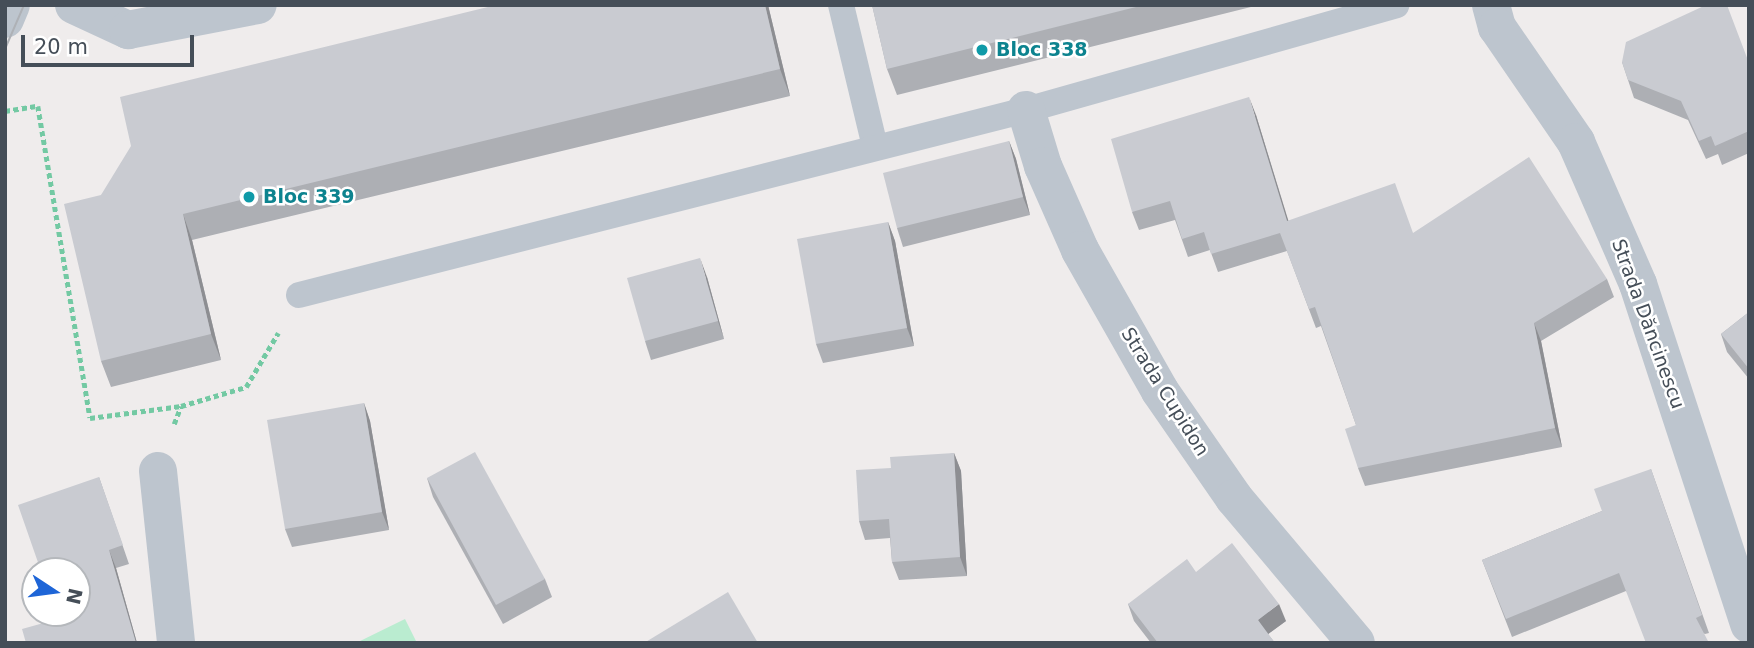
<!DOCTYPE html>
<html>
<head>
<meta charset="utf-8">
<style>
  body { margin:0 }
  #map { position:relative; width:1754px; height:648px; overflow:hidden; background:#efecec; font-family:"DejaVu Sans",sans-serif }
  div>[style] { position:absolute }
  .green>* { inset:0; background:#baecd0 }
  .path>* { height:4.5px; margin-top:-2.25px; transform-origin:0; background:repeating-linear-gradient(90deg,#73c9a3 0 5px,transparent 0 8.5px) }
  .service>* { height:26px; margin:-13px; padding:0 13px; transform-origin:13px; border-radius:13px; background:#bdc5ce }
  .minor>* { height:38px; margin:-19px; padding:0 19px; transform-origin:19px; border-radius:19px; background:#bdc5ce }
  .tram>* { height:2px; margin:-1px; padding:0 1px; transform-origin:1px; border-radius:1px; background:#aeb1b6 }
  .wall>* { inset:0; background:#adafb4 }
  .shaded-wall>* { inset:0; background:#8d8e92 }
  .building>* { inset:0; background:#c9cbd1 }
  .dots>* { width:19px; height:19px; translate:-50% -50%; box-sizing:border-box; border:4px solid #fff; border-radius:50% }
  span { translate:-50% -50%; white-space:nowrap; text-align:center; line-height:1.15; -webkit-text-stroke:5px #fff; paint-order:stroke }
  .culture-label { font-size:19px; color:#0d838f; font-weight:700 }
  .left { translate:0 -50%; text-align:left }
  .street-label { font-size:19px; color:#454e58 }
  .frame { position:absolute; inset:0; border:7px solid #454e58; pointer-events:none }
  .north { position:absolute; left:21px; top:557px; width:70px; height:70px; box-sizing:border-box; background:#fff; border:2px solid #b5b8bc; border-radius:50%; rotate:103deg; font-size:19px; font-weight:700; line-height:28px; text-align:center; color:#454e58 }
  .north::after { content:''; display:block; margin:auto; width:24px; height:32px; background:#1e65d7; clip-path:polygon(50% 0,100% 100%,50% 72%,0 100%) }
  .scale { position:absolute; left:21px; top:35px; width:173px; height:32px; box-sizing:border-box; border:4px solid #454e58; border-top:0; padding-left:9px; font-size:21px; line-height:24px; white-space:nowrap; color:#454e58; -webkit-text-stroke:5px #fff; paint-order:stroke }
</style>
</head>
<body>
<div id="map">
  <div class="green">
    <div style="clip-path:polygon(405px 619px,417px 643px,356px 643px)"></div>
  </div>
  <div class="path">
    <div style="left:5px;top:111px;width:33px;rotate:-9deg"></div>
    <div style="left:38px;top:106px;width:316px;rotate:80.5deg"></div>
    <div style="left:90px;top:418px;width:92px;rotate:-7.5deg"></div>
    <div style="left:181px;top:406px;width:68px;rotate:-16.3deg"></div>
    <div style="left:246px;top:387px;width:63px;rotate:-59.3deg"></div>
    <div style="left:174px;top:424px;width:19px;rotate:-69deg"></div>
  </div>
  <div class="service">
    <div style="left:841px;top:5px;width:146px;rotate:76.5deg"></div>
    <div style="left:299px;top:295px;width:750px;rotate:-14.28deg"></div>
    <div style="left:1026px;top:110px;width:385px;rotate:-15.8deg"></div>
  </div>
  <div class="minor">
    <div style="left:74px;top:5px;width:60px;rotate:24.8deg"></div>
    <div style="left:128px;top:30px;width:132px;rotate:-10.9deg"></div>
    <div style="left:1491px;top:5px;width:23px;rotate:75deg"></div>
    <div style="left:1497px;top:27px;width:140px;rotate:55.5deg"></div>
    <div style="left:1576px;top:142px;width:155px;rotate:66.4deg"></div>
    <div style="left:1638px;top:284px;width:358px;rotate:71.9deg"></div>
    <div style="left:5px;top:19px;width:15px;rotate:-67deg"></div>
    <div style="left:1026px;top:110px;width:59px;rotate:73.1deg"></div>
    <div style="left:1043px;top:166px;width:92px;rotate:66.2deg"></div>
    <div style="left:1080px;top:250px;width:162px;rotate:60.4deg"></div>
    <div style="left:1160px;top:391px;width:130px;rotate:55.3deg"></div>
    <div style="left:1234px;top:498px;width:189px;rotate:49.9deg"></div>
    <div style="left:158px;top:471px;width:173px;rotate:84deg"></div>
  </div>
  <div class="tram">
    <div style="left:5px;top:49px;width:48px;rotate:-66.6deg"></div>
  </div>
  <div class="wall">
    <div style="clip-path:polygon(768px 5px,790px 96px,192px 240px,221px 360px,111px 387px,101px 361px,101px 195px)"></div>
    <div style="clip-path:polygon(872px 5px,1259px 5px,897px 95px,887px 69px)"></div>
    <div style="clip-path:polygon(1622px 62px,1749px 63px,1749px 153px,1722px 165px,1718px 154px,1706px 159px,1688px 120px,1634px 98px)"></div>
    <div style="clip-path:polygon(1256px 115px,1288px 221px,1413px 233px,1607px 279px,1614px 297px,1541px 341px,1562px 447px,1365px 486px,1358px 468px,1356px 425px,1321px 326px,1316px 328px,1287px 251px,1218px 272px,1210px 250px,1188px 257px,1175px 220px,1139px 230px,1132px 212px)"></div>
    <div style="clip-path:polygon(1009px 141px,1016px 159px,1030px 215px,903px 247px,897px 228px)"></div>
    <div style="clip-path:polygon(888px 222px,895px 241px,914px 346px,823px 363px,816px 344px)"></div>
    <div style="clip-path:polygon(707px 277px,724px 339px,651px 360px,645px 341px)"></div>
    <div style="clip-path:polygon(1749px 312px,1749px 379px,1727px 352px,1721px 334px)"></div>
    <div style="clip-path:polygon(364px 403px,370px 421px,389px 530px,292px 547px,285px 529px)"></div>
    <div style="clip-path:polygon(954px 453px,961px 471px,967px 576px,899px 580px,892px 562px,890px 538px,865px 540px,859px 521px,891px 468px)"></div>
    <div style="clip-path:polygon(1651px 469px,1709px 633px,1705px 634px,1626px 591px,1512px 637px,1482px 560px,1602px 511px)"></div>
    <div style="clip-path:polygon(99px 477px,129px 564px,116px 568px,137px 643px,26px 643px,58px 619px)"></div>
    <div style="clip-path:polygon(427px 478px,545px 579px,552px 597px,503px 624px,433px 497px)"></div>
    <div style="clip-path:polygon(1196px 572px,1286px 621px,1268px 634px,1275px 643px,1151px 643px,1134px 621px,1128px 604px)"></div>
  </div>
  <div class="shaded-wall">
    <div style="clip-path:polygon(765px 5px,768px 5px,790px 96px,780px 69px)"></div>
    <div style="clip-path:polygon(1249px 97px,1256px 115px,1294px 239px,1287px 221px)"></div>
    <div style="clip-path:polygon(1009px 141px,1016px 159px,1030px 215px,1023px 197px)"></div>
    <div style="clip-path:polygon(183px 214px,192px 240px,221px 360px,211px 334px)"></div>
    <div style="clip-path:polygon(888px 222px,895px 241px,914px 346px,907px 328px)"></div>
    <div style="clip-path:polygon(700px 258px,707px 277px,724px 339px,718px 321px)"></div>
    <div style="clip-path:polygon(1534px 323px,1541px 341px,1562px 447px,1555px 428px)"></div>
    <div style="clip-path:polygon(364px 403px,370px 421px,389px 530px,382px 512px)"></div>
    <div style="clip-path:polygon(954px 453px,961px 471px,967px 576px,960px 557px)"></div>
    <div style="clip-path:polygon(109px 550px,116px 568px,137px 643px,136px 643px)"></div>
    <div style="clip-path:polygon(1279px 604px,1286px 621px,1264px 637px,1258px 620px)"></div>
  </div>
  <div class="building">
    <div style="clip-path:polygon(496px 5px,765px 5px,780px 69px,183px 214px,211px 334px,101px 361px,64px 204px,101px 195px,131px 146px,120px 97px)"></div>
    <div style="clip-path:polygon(872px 5px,1144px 5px,887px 69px)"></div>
    <div style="clip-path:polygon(1706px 5px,1727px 5px,1749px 63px,1749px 131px,1715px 146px,1711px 136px,1699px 141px,1681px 101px,1628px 80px,1622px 62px,1626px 42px)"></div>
    <div style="clip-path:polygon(1249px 97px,1287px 221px,1395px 183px,1413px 233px,1529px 157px,1607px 279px,1534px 323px,1555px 428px,1358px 468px,1345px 429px,1356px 425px,1315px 307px,1309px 309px,1280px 233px,1211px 254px,1204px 232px,1182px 239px,1170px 201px,1132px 212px,1111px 139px)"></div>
    <div style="clip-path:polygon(1009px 141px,1023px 197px,897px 228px,883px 173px)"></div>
    <div style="clip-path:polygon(888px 222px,907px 328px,816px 344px,797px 239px)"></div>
    <div style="clip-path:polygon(700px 258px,718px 321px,645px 341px,627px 278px)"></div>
    <div style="clip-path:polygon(1749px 312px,1749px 369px,1721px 334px)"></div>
    <div style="clip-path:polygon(364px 403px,382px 512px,285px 529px,267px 420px)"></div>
    <div style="clip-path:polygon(475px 452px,545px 579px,496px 605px,427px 478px)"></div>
    <div style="clip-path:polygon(954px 453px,960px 557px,892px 562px,889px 519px,859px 521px,856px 470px,891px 468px,890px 457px)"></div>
    <div style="clip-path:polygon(1651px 469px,1702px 615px,1696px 618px,1709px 643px,1646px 643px,1619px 573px,1506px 619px,1482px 560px,1602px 511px,1594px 489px)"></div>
    <div style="clip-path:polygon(99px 477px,123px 545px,109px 550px,136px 643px,26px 643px,22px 629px,58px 619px,56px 613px,77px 613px,77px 571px,41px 571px,18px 505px)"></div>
    <div style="clip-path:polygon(1232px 543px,1279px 604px,1258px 620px,1275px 643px,1158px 643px,1128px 604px,1187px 559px,1196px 572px)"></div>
    <div style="clip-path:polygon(728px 592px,758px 643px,644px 643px)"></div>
  </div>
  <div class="dots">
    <div style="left:982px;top:50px;background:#0f9aa8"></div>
    <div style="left:249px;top:197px;background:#0f9aa8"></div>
  </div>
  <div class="culture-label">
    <span class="left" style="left:996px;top:50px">Bloc 338</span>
    <span class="left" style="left:263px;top:197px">Bloc 339</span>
  </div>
  <div class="street-label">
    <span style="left:1648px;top:324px;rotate:70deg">Strada Dăncinescu</span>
    <span style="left:1165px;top:392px;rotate:58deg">Strada Cupidon</span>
  </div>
  <div class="frame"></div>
  <div class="north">N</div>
  <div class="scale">20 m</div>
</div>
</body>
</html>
